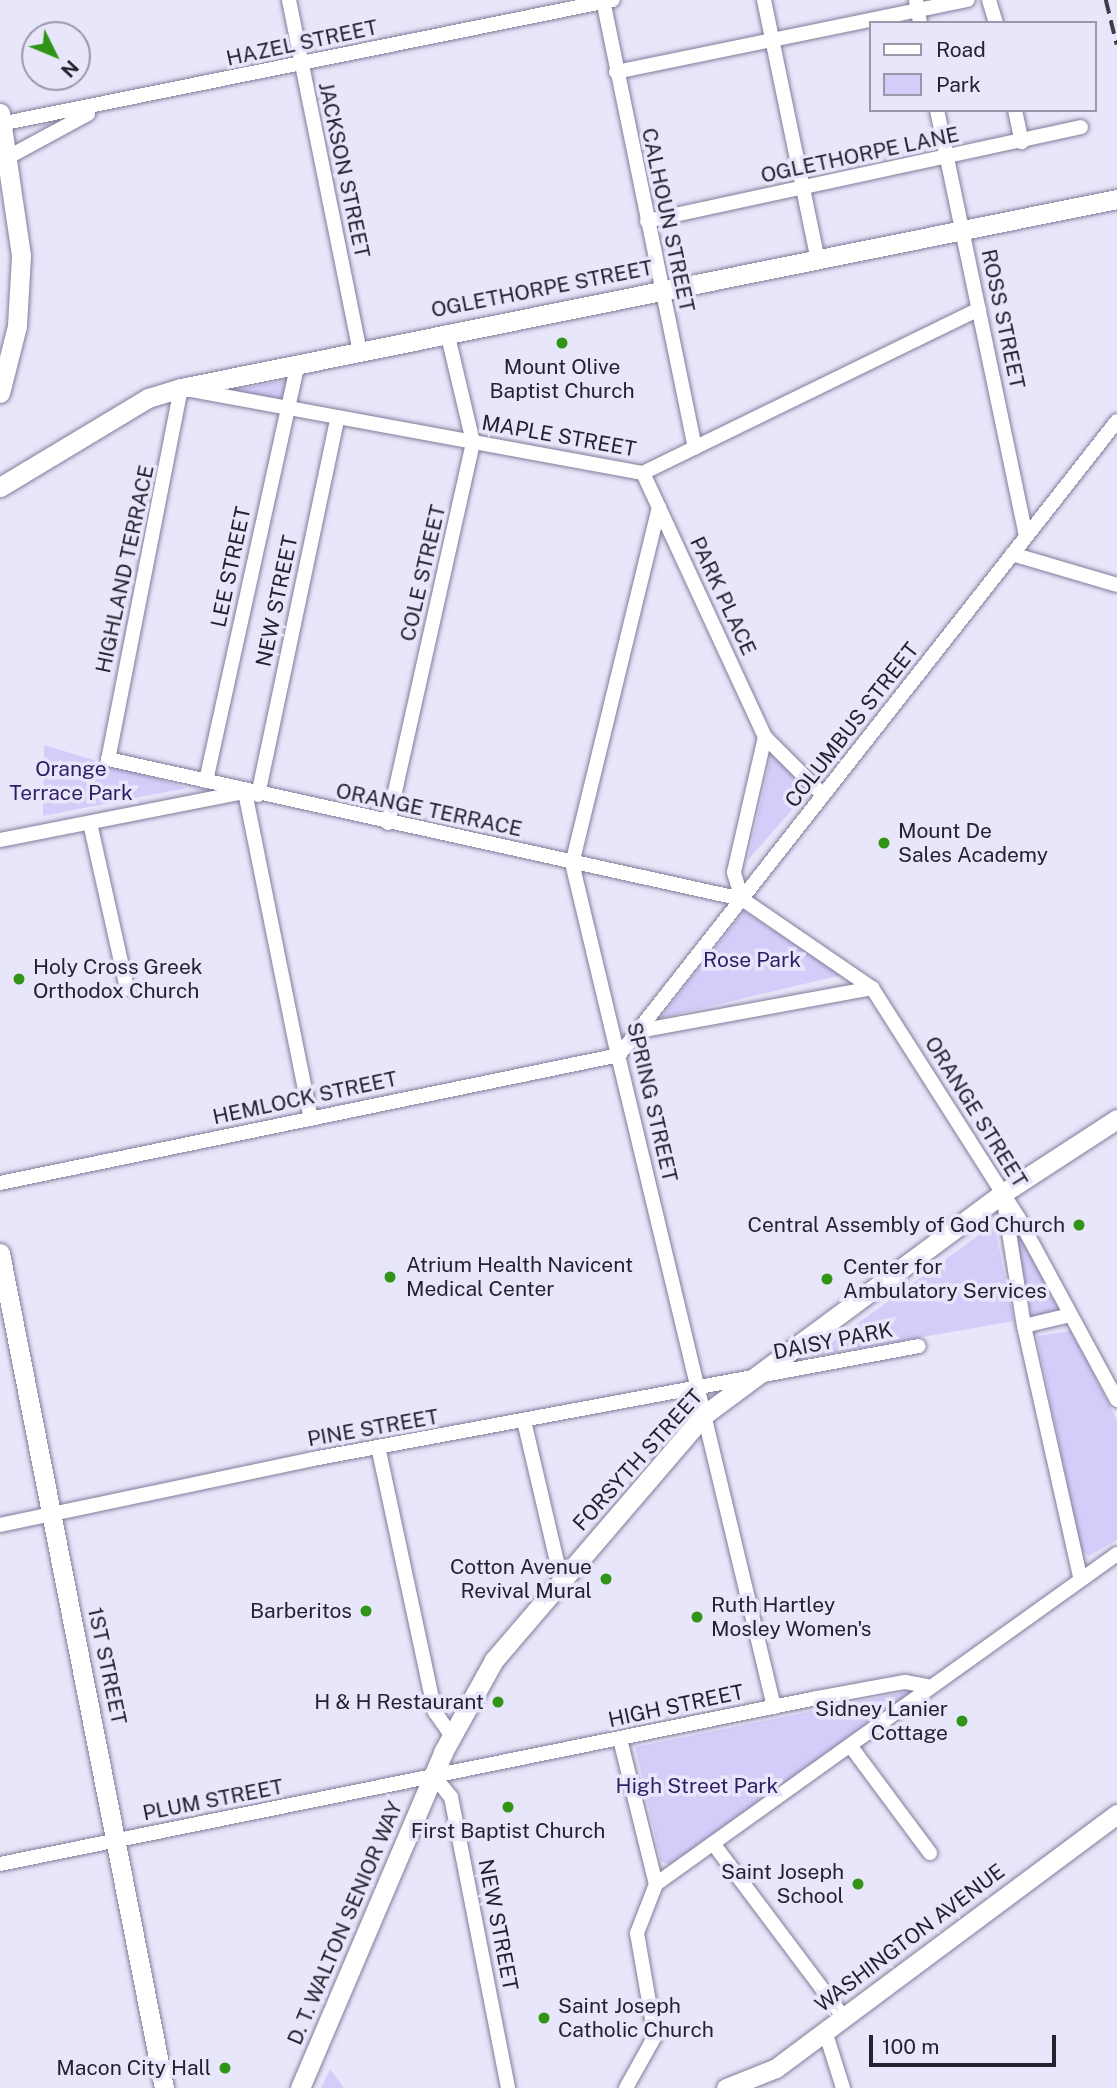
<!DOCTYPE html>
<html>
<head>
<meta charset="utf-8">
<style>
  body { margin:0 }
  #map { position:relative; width:1117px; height:2088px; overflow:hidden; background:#e8e6fa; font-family:"Public Sans",sans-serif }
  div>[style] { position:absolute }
  .green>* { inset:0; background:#d3cef9 }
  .roads { filter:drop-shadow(0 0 2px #807c9a) drop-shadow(0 0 2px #807c9a) }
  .street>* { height:14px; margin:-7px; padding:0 7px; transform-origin:7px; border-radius:7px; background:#fff }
  .secondary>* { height:19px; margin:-9.5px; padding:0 9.5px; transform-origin:9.5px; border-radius:9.5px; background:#fff }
  .rail>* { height:3.5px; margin-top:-1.75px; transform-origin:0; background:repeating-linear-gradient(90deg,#3e3c49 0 14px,transparent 0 21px) }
  .dots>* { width:19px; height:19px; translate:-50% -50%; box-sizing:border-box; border:4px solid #e8e6fa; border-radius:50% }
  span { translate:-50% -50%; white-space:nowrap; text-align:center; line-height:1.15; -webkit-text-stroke:7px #e8e6fa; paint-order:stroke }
  .street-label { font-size:21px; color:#24222e }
  .poi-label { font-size:21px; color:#24222e }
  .left { translate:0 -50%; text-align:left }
  .right { translate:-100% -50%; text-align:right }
  .park-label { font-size:21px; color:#311d65 }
  .legend { position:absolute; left:869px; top:21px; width:228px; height:91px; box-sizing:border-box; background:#e8e6fa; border:2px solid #9a98a8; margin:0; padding:9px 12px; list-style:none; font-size:21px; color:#24222e }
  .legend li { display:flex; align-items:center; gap:14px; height:35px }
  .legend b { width:35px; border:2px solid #9a98a8 }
  .north { position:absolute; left:21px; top:21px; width:70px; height:70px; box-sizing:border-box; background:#e8e6fa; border:2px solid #9a98a8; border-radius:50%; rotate:133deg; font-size:19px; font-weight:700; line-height:28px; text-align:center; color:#24222e }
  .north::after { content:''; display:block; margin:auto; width:24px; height:32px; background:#319416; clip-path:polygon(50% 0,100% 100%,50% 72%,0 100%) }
  .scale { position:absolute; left:869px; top:2035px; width:187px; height:32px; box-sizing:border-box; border:4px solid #24222e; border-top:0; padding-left:9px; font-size:21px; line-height:24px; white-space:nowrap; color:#24222e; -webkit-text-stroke:5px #e8e6fa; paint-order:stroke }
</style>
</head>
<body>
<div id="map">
  <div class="green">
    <div style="clip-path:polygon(291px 379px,285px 405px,224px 392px)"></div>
    <div style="clip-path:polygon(44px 745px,187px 788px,43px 816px)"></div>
    <div style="clip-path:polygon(772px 751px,811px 788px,748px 860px)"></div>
    <div style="clip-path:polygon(744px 911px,842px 975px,660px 1018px)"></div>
    <div style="clip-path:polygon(994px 1224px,1014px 1321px,813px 1356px)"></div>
    <div style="clip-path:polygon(1014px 1230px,1016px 1230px,1060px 1311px,1032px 1317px)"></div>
    <div style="clip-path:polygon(1071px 1331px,1117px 1420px,1117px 1540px,1089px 1556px,1081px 1550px,1037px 1336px)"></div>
    <div style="clip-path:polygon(915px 1690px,673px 1867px,661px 1861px,635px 1747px)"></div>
    <div style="clip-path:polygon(330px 2069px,344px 2088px,321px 2088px)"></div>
  </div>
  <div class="roads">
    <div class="street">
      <div style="left:289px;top:0;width:355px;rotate:78.6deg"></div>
      <div style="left:603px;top:0;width:457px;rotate:78.4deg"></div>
      <div style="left:764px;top:0;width:261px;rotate:78.3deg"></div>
      <div style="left:916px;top:0;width:23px;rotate:80deg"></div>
      <div style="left:989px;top:0;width:24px;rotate:73deg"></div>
      <div style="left:616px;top:72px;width:359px;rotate:-11.6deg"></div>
      <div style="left:937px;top:110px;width:436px;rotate:78.2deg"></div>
      <div style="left:1015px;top:110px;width:33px;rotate:78deg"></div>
      <div style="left:0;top:124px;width:625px;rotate:-11.44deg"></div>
      <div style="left:1px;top:161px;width:99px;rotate:-28.4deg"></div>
      <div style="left:647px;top:221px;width:444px;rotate:-12.2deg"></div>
      <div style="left:979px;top:309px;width:374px;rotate:154deg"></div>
      <div style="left:643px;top:473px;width:470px;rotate:-169.6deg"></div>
      <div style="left:181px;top:388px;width:378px;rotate:101.1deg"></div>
      <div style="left:108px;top:759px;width:649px;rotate:12.45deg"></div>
      <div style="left:742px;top:899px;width:158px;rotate:34.4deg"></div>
      <div style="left:872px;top:988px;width:272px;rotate:57.5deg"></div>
      <div style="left:1018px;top:1217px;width:208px;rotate:61.6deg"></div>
      <div style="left:643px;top:473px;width:291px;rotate:65.2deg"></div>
      <div style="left:765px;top:737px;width:82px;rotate:45deg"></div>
      <div style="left:659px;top:507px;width:366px;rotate:103.7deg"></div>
      <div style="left:572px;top:863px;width:868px;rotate:76.54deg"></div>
      <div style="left:1012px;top:554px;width:109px;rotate:16.4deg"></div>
      <div style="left:206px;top:781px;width:428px;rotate:-77.6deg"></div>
      <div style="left:245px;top:792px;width:333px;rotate:78.6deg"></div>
      <div style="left:258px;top:795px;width:386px;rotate:-78.1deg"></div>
      <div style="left:90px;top:823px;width:170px;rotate:77.4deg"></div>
      <div style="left:388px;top:823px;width:390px;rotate:-77.4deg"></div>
      <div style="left:473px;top:442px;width:113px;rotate:-103.3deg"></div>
      <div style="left:0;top:840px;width:245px;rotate:-11.1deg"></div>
      <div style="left:742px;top:899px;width:28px;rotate:-107deg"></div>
      <div style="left:734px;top:872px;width:139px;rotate:-77.1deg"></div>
      <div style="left:638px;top:1031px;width:238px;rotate:-10.4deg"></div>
      <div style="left:0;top:1183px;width:632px;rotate:-11.68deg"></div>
      <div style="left:619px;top:1055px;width:806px;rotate:-51.85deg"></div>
      <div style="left:1003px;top:1195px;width:133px;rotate:80.9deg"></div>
      <div style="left:1024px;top:1326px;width:260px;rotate:77.4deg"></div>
      <div style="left:1024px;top:1326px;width:47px;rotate:-13.4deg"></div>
      <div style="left:524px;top:1421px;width:162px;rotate:76.8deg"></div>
      <div style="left:379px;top:1451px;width:267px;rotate:77.9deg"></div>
      <div style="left:435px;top:1712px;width:28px;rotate:55deg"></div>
      <div style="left:0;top:1525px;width:320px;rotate:-11.9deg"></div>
      <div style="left:313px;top:1459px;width:616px;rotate:-10.56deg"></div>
      <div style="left:620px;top:1739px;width:149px;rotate:76.1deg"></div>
      <div style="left:656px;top:1884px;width:53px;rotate:111.2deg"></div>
      <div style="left:637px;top:1933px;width:105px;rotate:80.1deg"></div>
      <div style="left:655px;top:2036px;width:60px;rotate:119.1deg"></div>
      <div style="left:852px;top:1748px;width:131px;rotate:53.4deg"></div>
      <div style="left:433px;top:1775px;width:28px;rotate:51deg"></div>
      <div style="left:451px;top:1797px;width:297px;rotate:78.9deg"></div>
      <div style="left:715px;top:1846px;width:215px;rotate:53.1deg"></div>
      <div style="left:0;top:1864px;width:829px;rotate:-11.49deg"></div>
      <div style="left:812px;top:1699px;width:95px;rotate:-10.4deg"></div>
      <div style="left:905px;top:1682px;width:22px;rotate:10deg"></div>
      <div style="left:656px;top:1884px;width:567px;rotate:-35.6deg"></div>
      <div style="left:825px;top:2031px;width:60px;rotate:72.5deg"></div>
    </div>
    <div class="secondary">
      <div style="left:0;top:113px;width:145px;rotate:81.6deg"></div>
      <div style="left:21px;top:256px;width:70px;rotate:93.3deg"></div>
      <div style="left:17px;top:326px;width:69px;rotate:104.2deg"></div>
      <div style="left:0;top:487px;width:173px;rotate:-31deg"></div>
      <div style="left:148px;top:398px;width:34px;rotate:-17deg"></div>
      <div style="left:181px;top:388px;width:955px;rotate:-11.42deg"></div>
      <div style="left:0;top:1253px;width:851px;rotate:78.89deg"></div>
      <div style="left:300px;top:2088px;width:365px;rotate:-66.9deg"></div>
      <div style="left:443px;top:1752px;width:105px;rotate:-61deg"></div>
      <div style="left:494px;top:1660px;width:323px;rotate:-49.4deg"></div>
      <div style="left:704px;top:1415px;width:372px;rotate:-36.6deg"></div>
      <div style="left:1003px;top:1193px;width:136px;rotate:-33deg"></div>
      <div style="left:726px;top:2088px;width:54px;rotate:-21.8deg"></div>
      <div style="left:776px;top:2068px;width:425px;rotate:-36.7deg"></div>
    </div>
  </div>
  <div class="rail">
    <div style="left:1106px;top:0;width:46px;rotate:76.3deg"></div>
  </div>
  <div class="dots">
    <div style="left:562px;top:343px;background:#319416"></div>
    <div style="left:884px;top:843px;background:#319416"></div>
    <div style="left:19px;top:979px;background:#319416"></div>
    <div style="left:1079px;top:1225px;background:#319416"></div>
    <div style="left:390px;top:1277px;background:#319416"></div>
    <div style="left:827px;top:1279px;background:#319416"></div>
    <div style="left:606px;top:1579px;background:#319416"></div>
    <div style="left:366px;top:1611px;background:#319416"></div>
    <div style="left:697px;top:1617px;background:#319416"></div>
    <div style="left:498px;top:1702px;background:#319416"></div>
    <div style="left:962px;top:1721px;background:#319416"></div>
    <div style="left:508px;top:1807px;background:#319416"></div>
    <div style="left:858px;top:1884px;background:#319416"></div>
    <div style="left:544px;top:2018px;background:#319416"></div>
    <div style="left:225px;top:2068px;background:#319416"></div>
  </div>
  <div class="street-label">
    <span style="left:302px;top:43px;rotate:-12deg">HAZEL STREET</span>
    <span style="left:860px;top:155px;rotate:-12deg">OGLETHORPE LANE</span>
    <span style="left:344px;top:170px;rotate:78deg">JACKSON STREET</span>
    <span style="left:668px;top:220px;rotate:78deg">CALHOUN STREET</span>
    <span style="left:542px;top:289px;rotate:-11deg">OGLETHORPE STREET</span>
    <span style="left:1003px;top:319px;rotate:78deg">ROSS STREET</span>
    <span style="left:559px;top:436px;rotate:10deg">MAPLE STREET</span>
    <span style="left:231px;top:567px;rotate:-78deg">LEE STREET</span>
    <span style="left:125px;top:569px;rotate:-78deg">HIGHLAND TERRACE</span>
    <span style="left:423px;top:573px;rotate:-77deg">COLE STREET</span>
    <span style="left:723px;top:596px;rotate:65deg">PARK PLACE</span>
    <span style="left:277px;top:601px;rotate:-78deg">NEW STREET</span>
    <span style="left:852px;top:725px;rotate:-52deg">COLUMBUS STREET</span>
    <span style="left:429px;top:810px;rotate:12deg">ORANGE TERRACE</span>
    <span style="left:305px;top:1098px;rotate:-12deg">HEMLOCK STREET</span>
    <span style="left:652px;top:1102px;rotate:77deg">SPRING STREET</span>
    <span style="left:976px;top:1112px;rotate:58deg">ORANGE STREET</span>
    <span style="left:833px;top:1341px;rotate:-11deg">DAISY PARK</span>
    <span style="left:373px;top:1428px;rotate:-10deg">PINE STREET</span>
    <span style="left:638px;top:1460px;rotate:-48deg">FORSYTH STREET</span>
    <span style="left:107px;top:1666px;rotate:78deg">1ST STREET</span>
    <span style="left:676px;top:1706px;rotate:-12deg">HIGH STREET</span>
    <span style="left:213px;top:1800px;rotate:-11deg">PLUM STREET</span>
    <span style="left:345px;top:1923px;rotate:-67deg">D. T. WALTON SENIOR WAY</span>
    <span style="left:498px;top:1925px;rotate:79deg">NEW STREET</span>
    <span style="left:910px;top:1938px;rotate:-37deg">WASHINGTON AVENUE</span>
  </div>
  <div class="poi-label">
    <span style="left:562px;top:379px">Mount Olive<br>Baptist Church</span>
    <span class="left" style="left:898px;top:843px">Mount De<br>Sales Academy</span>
    <span class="left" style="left:33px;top:979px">Holy Cross Greek<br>Orthodox Church</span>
    <span class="right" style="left:1065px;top:1225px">Central Assembly of God Church</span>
    <span class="left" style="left:406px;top:1277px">Atrium Health Navicent<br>Medical Center</span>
    <span class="left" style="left:843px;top:1279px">Center for<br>Ambulatory Services</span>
    <span class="right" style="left:592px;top:1579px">Cotton Avenue<br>Revival Mural</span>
    <span class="left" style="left:711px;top:1617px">Ruth Hartley<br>Mosley Women's</span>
    <span class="right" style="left:352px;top:1611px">Barberitos</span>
    <span class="right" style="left:484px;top:1702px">H &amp; H Restaurant</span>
    <span class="right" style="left:948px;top:1721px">Sidney Lanier<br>Cottage</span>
    <span style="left:508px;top:1831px">First Baptist Church</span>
    <span class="right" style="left:844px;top:1884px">Saint Joseph<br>School</span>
    <span class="left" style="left:558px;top:2018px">Saint Joseph<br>Catholic Church</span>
    <span class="right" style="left:211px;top:2068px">Macon City Hall</span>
  </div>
  <div class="park-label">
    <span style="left:71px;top:781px">Orange<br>Terrace Park</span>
    <span style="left:752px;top:960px">Rose Park</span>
    <span style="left:697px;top:1786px">High Street Park</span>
  </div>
  <ul class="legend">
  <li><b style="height:9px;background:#fff"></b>Road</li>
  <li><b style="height:19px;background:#d3cef9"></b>Park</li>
  </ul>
  <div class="north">N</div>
  <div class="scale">100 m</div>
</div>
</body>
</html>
